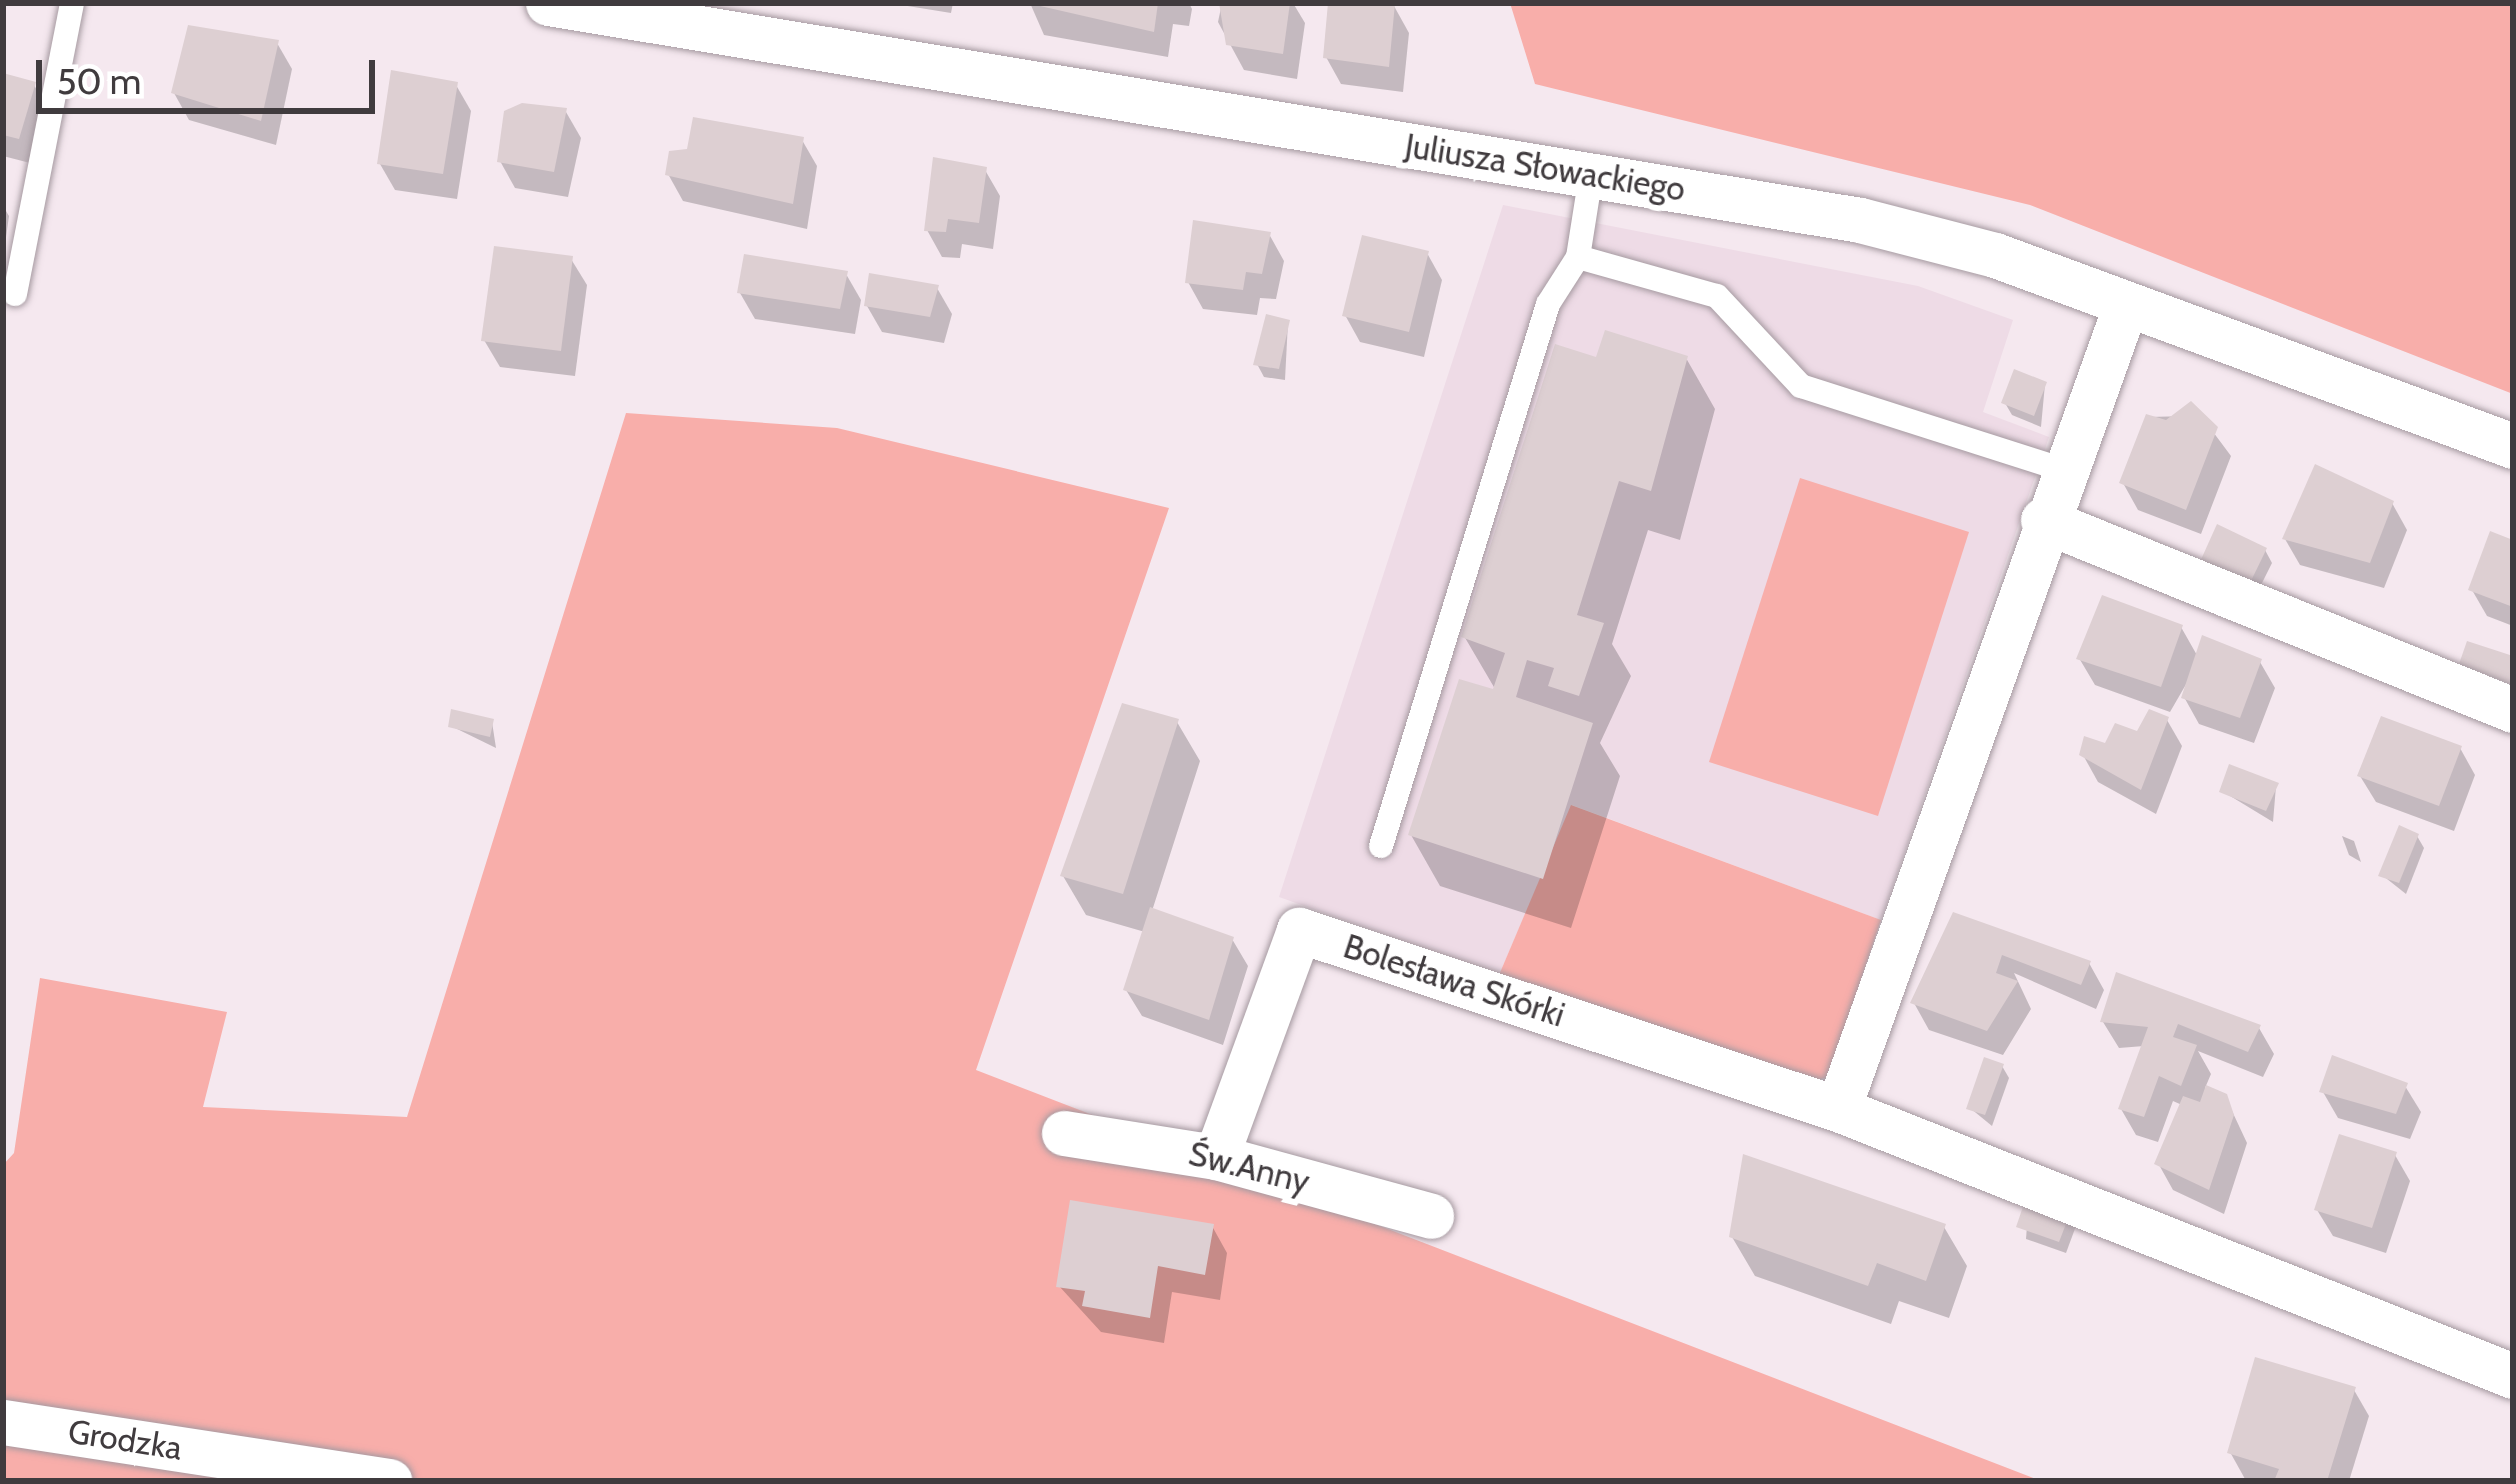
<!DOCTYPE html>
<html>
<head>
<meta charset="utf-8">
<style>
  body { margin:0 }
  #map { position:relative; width:2516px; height:1484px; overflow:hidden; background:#f5e8ef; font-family:Cabin,sans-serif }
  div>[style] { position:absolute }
  .built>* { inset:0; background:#eedbe6 }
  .green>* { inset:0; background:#f8aeaa }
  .shadow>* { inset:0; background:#0003 }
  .building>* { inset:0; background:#ddcfd2 }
  .roads { filter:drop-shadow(0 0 3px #a69aa1) drop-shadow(0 0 3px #a69aa1) }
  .lane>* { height:24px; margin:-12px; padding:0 12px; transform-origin:12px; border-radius:12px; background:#fff }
  .street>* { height:45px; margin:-22.5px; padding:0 22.5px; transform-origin:22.5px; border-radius:22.5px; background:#fff }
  span { translate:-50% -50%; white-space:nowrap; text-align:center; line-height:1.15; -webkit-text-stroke:12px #fff; paint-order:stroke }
  .street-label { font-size:33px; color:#403b3e }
  .frame { position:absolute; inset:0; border:6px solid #403b3e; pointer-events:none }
  .scale { position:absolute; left:36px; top:60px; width:339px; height:54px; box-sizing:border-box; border:6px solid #403b3e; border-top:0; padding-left:15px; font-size:36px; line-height:42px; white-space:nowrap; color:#403b3e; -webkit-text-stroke:9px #fff; paint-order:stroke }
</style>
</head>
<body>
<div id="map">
  <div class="built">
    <div style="clip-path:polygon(1503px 205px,1918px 286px,2013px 320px,1983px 412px,2049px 437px,1881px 920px,1572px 805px,1499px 975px,1279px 897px)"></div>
  </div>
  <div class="green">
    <div style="clip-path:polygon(1510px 3px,2513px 3px,2513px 394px,2030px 205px,1535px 84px)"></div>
    <div style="clip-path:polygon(626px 413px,837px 428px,1169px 508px,976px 1070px,2041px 1481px,3px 1481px,3px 1165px,14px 1153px,40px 978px,227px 1012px,203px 1107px,407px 1117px)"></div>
    <div style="clip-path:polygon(1800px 478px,1969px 532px,1878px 816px,1709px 762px)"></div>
    <div style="clip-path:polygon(1571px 805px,1881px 920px,1828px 1077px,1807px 1083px,1499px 975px)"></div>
  </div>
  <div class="shadow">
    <div style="clip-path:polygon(889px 3px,953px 3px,951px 13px)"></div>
    <div style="clip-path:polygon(1030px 3px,1189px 3px,1192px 9px,1189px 26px,1173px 24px,1168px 57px,1044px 35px)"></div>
    <div style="clip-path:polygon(1222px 3px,1293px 3px,1305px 23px,1297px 79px,1244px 70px,1218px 22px)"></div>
    <div style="clip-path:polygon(1331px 3px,1394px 6px,1409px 33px,1403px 92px,1341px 84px,1326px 57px)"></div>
    <div style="clip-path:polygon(277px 43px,292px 69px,276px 145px,189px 120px,174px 93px)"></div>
    <div style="clip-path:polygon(3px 76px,34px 85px,49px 111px,34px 164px,3px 156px)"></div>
    <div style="clip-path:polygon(456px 85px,471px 111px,457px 199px,395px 190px,380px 164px)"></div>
    <div style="clip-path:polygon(566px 112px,581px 138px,568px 197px,515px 188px,500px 161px)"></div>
    <div style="clip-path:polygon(802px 140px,817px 166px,807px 229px,683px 201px,668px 174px)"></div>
    <div style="clip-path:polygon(985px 170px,1000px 196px,993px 249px,962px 244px,960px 258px,942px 257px,927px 230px)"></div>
    <div style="clip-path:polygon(3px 206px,9px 216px,3px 259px)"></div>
    <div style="clip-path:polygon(1269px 234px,1284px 261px,1276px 299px,1260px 298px,1257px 315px,1203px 309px,1188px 282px)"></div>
    <div style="clip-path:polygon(1427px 253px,1442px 280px,1424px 357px,1360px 342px,1345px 315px)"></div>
    <div style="clip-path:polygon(571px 259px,587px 285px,575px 376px,500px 367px,484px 340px)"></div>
    <div style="clip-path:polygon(846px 274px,861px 300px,855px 334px,755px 319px,740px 293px)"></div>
    <div style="clip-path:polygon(937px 288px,952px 314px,944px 343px,882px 332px,867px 306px)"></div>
    <div style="clip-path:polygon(1288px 322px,1285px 380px,1264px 377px,1257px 364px)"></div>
    <div style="clip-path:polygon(1686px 358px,1715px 409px,1680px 540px,1648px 530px,1612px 644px,1631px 676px,1600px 743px,1620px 776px,1571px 928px,1440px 886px,1411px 835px,1498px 694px,1464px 636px,1598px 361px)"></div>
    <div style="clip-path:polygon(2045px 384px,2041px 427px,2012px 415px,2005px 403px)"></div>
    <div style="clip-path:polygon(2193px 405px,2231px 456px,2201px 534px,2138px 510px,2123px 483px,2148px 417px,2189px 416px)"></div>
    <div style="clip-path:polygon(2392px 503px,2407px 530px,2384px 588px,2300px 565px,2285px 539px)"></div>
    <div style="clip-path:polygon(2219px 528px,2265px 550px,2272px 563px,2257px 593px)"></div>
    <div style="clip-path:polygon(2513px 543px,2513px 626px,2487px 616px,2472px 590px)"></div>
    <div style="clip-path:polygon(2181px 627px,2198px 657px,2260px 662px,2275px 688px,2254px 743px,2199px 724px,2184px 697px,2192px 674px,2170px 712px,2095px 685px,2079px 658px)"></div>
    <div style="clip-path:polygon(2167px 720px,2182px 746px,2156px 814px,2098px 782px,2083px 755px)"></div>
    <div style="clip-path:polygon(492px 722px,496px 748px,451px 726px)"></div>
    <div style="clip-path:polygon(1177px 722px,1200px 761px,1152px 911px,1232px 939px,1248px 966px,1223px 1045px,1142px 1016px,1126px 990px,1145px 932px,1086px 915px,1063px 876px)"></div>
    <div style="clip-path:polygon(2460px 748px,2475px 775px,2454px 831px,2376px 802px,2360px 776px)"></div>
    <div style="clip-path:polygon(2276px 786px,2273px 822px,2222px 791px)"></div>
    <div style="clip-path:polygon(2342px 836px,2354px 841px,2361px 862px,2349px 855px)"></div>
    <div style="clip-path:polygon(2417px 836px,2424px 848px,2406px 894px,2382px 875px)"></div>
    <div style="clip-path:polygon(1954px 916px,2089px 963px,2104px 990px,2096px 1009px,2014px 973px,2031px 1009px,2003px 1055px,1929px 1030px,1914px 1003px)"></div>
    <div style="clip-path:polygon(2118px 976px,2259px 1028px,2274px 1054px,2263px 1077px,2198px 1051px,2211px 1074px,2205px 1088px,2225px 1096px,2247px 1143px,2224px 1214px,2173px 1190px,2158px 1163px,2182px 1105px,2173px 1101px,2158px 1142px,2136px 1135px,2121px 1109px,2144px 1046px,2119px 1048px,2103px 1022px)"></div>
    <div style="clip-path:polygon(2002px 1066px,2009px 1078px,1992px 1126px,1970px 1108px)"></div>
    <div style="clip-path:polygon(2405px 1086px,2421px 1112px,2410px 1139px,2338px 1118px,2323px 1092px)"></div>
    <div style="clip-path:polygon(2395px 1155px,2410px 1181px,2386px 1253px,2333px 1236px,2317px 1210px)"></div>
    <div style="clip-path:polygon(2029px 1199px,2076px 1226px,2066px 1253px,2026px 1239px)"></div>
    <div style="clip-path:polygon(1212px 1226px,1227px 1253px,1220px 1300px,1172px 1292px,1164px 1343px,1101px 1332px,1059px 1286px)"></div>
    <div style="clip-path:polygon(1944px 1227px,1967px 1266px,1949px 1318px,1899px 1301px,1891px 1324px,1755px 1276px,1732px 1237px)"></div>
    <div style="clip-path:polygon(2354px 1390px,2369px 1416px,2349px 1481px,2245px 1479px,2230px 1452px)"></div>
  </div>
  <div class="building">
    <div style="clip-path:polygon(1027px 3px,1158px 3px,1154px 32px)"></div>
    <div style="clip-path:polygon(1219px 3px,1290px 3px,1283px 54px,1226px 45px)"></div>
    <div style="clip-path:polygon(1328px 3px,1395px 3px,1389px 67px,1323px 58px)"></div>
    <div style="clip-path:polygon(188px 25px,279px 40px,261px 121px,171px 93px)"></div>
    <div style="clip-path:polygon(391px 70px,458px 82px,443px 174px,377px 164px)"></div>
    <div style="clip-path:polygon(3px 73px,36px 82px,19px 139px,3px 135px)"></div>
    <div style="clip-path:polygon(522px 103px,567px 108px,554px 172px,497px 162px,504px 111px)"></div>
    <div style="clip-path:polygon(693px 117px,804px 137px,793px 204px,665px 175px,669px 151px,687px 149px)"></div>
    <div style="clip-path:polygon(933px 157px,987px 167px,979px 223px,948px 219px,946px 232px,924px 231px)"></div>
    <div style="clip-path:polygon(1193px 220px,1271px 232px,1262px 274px,1246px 272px,1243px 290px,1185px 283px)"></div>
    <div style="clip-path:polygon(1362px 235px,1429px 251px,1409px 332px,1342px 316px)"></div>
    <div style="clip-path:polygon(494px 246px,573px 256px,561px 351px,481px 341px)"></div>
    <div style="clip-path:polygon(744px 254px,848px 271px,840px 309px,737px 293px)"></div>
    <div style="clip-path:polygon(869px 273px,939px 285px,930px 317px,864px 306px)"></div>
    <div style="clip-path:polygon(1266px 314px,1290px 320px,1279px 369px,1253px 365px)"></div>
    <div style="clip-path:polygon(1605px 330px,1688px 356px,1651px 491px,1619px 481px,1577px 615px,1604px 623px,1579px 696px,1548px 686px,1554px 668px,1527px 660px,1516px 697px,1593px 723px,1543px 879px,1408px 835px,1459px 679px,1493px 689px,1505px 653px,1461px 637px,1555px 344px,1596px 357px)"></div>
    <div style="clip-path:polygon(2014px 369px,2047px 382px,2034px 416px,2001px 403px)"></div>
    <div style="clip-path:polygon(2191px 401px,2218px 427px,2186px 510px,2119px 483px,2146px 414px,2166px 420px)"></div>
    <div style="clip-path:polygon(2315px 464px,2394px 501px,2370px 563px,2282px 539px)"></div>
    <div style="clip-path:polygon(2217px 524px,2267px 548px,2250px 583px,2199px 564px)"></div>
    <div style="clip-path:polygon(2490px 531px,2513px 540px,2513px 607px,2468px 590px)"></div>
    <div style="clip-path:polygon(2102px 595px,2183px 625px,2161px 687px,2076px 659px)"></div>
    <div style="clip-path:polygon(2202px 635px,2262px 659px,2240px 718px,2181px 698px)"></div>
    <div style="clip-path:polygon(2467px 641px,2513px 656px,2513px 685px,2459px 664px)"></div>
    <div style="clip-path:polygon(1122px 703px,1179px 719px,1123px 894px,1060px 876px)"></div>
    <div style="clip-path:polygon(451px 709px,494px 719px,490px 737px,448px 727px)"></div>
    <div style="clip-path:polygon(2149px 709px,2169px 717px,2141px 790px,2079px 755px,2084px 736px,2105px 743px,2115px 723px,2137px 731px)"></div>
    <div style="clip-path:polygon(2381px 716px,2462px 746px,2439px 806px,2357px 776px)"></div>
    <div style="clip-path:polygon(2229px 764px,2279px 783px,2266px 811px,2219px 792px)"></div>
    <div style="clip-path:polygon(2399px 825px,2419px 834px,2399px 883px,2378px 876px)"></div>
    <div style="clip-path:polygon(1150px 907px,1234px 937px,1209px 1020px,1123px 990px)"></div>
    <div style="clip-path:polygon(1953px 912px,2091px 961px,2081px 985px,2002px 955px,1996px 973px,2018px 981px,1987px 1031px,1910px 1003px)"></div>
    <div style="clip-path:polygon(2116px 972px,2261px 1025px,2248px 1052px,2178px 1024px,2173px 1037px,2197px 1045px,2181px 1086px,2159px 1076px,2144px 1117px,2118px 1109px,2148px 1027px,2100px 1022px)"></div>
    <div style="clip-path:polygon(2332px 1055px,2408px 1083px,2396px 1114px,2319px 1092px)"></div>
    <div style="clip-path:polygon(1984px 1057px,2004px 1064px,1985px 1115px,1966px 1109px)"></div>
    <div style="clip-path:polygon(2206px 1085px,2227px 1094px,2234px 1115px,2209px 1190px,2154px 1164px,2183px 1096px,2200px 1102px)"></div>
    <div style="clip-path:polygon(2339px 1134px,2397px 1152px,2372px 1228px,2314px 1210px)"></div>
    <div style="clip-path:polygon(1743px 1154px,1946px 1224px,1926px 1281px,1877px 1263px,1868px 1286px,1729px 1237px)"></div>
    <div style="clip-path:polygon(2027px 1195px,2071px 1211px,2059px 1242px,2016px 1227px)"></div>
    <div style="clip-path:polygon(1070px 1200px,1214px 1224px,1205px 1275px,1158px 1266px,1150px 1318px,1082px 1306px,1085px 1291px,1056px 1287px)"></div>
    <div style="clip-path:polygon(2255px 1357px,2356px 1387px,2327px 1481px,2274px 1481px,2279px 1469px,2227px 1453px)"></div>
  </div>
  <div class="roads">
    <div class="lane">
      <div style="left:1591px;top:175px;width:83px;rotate:99deg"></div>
      <div style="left:1578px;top:257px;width:144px;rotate:15.7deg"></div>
      <div style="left:1717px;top:296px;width:123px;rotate:47deg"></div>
      <div style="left:1801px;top:386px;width:276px;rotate:17.7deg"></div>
      <div style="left:15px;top:294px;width:297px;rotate:-78.9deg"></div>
      <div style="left:1381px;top:846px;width:567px;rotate:-72.87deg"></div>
      <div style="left:1548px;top:304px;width:56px;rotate:-57.4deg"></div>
    </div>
    <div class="street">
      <div style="left:548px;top:3px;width:1330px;rotate:9.39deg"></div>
      <div style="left:1860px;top:220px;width:139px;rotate:14.5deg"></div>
      <div style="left:1995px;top:255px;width:552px;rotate:20.24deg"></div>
      <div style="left:2043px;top:520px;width:507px;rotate:22.01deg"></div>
      <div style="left:1838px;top:1109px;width:855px;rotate:-70.31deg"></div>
      <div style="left:1064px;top:1133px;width:154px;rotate:9deg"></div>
      <div style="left:1216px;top:1157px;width:223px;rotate:15.3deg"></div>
      <div style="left:1216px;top:1157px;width:242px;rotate:-69.9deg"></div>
      <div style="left:1299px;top:930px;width:568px;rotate:18.37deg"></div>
      <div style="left:1838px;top:1109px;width:726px;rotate:21.58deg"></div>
      <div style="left:3px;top:1422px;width:391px;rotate:8.7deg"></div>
    </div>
  </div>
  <div class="street-label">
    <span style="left:1545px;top:168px;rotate:9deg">Juliusza Słowackiego</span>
    <span style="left:1454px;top:981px;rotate:18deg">Bolesława Skórki</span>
    <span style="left:1249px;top:1168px;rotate:14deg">Św.Anny</span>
    <span style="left:125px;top:1440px;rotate:9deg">Grodzka</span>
  </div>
  <div class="frame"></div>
  <div class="scale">50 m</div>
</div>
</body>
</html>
